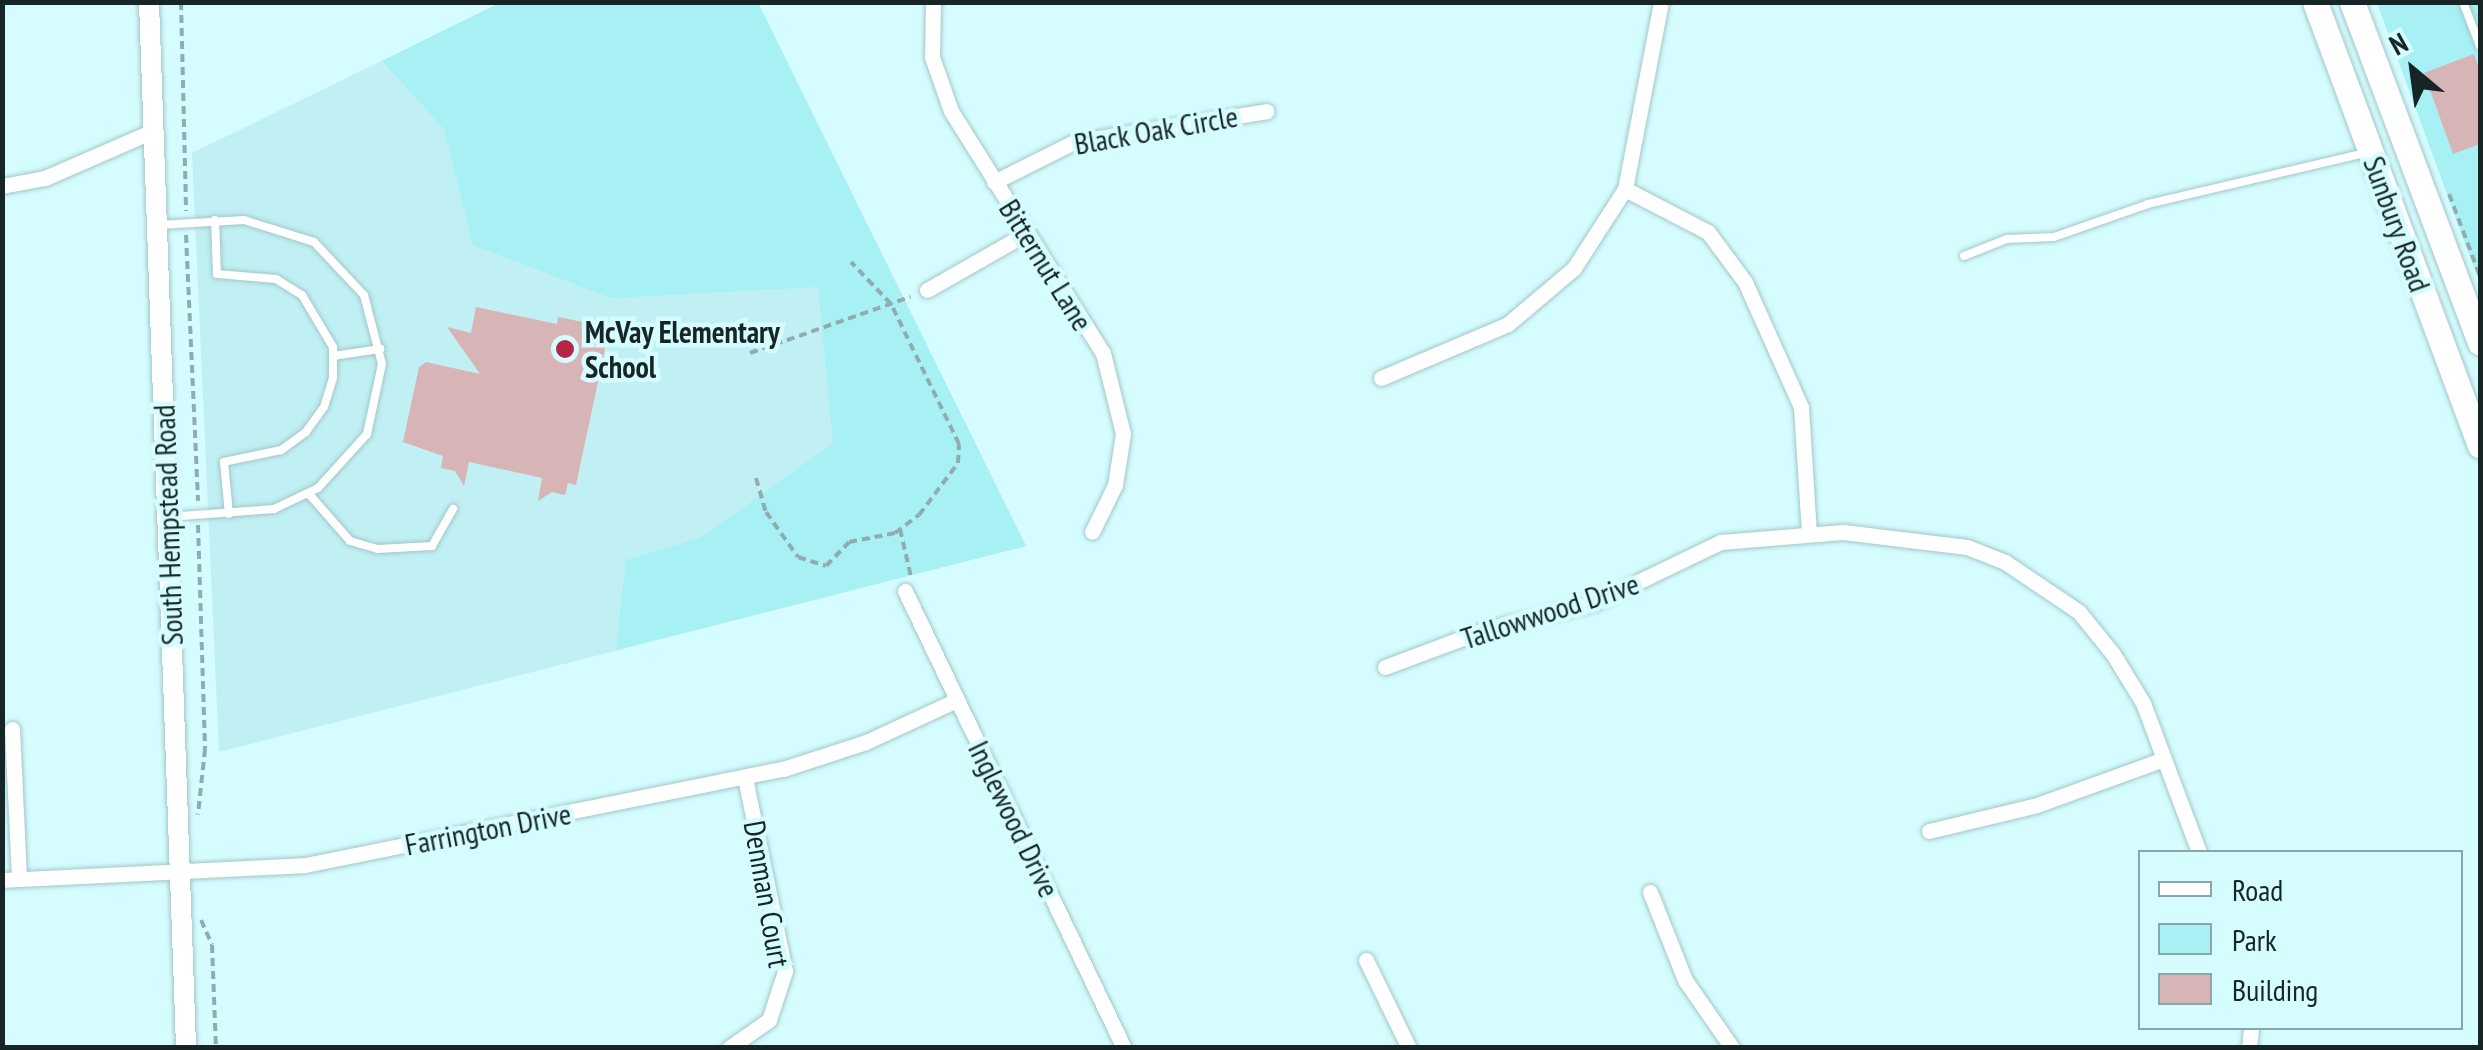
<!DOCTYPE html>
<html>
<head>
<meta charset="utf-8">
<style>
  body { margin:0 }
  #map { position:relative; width:2483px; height:1050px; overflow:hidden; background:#d5fcfe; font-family:"PT Sans Narrow",sans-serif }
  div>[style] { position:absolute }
  .built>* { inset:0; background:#c0f0f3 }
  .green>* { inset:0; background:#a7f0f4 }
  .building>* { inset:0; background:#d7b5b7 }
  .path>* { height:4px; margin-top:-2px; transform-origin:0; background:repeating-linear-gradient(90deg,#8fadaf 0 8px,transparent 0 13px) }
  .roads { filter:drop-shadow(0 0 2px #a2c7c9) drop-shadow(0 0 2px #a2c7c9) }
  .service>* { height:8px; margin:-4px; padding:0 4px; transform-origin:4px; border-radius:4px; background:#fff }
  .minor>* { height:15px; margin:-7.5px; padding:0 7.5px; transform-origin:7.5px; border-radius:7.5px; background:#fff }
  .tertiary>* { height:20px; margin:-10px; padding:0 10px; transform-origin:10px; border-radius:10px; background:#fff }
  .primary>* { height:25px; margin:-12.5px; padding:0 12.5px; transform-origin:12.5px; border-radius:12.5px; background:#fff }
  .dots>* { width:28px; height:28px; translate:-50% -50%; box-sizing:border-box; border:5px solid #d5fcfe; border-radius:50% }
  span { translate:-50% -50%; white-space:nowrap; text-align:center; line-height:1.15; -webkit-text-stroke:9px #d5fcfe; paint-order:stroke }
  .street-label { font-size:30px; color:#172526 }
  .poi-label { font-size:30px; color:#172526; font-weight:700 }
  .left { translate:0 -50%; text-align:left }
  .frame { position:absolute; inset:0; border:5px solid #172526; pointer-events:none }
  .legend { position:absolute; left:2138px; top:850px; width:325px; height:180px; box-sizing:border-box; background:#d5fcfe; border:2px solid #89a6a8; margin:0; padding:12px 18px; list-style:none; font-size:30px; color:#172526 }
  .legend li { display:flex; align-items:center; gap:20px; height:50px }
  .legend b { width:50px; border:2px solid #89a6a8 }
  .north { position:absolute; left:2363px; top:20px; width:100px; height:100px; -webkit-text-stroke:8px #d5fcfe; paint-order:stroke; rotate:331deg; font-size:28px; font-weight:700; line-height:40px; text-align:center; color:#172526 }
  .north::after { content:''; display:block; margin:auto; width:35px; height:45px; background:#172526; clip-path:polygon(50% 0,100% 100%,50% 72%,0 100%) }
</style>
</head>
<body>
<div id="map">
  <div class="built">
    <div style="clip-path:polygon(501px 3px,758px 3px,1026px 546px,219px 752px,192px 153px)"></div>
  </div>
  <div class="green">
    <div style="clip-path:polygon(501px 2px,758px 3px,1026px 546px,616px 650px,626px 560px,701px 538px,833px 443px,818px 287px,611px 298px,473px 245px,444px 129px,382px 61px)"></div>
    <div style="clip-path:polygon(2377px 3px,2480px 3px,2480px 284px)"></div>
  </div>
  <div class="building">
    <div style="clip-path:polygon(2474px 54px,2480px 71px,2480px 144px,2453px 154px,2424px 73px)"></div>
    <div style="clip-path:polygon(476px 307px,557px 324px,558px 317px,588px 323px,586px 330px,608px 335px,576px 485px,568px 483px,565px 495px,552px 492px,538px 501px,542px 478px,469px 462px,464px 486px,455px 471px,441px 468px,443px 456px,403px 442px,419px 367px,426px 362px,480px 374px,447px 327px,471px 333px)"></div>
  </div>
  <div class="path">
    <div style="left:181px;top:2px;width:209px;rotate:88.6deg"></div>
    <div style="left:2449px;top:194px;width:88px;rotate:69.3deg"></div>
    <div style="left:186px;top:235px;width:266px;rotate:87.4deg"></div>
    <div style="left:750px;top:353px;width:170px;rotate:-19.3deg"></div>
    <div style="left:756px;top:478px;width:35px;rotate:74deg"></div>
    <div style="left:766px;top:512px;width:55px;rotate:54.6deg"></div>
    <div style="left:798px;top:557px;width:29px;rotate:18deg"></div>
    <div style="left:826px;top:566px;width:33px;rotate:-46deg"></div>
    <div style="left:849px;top:542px;width:47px;rotate:-11.1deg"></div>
    <div style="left:895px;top:533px;width:30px;rotate:-37deg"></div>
    <div style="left:919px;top:515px;width:65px;rotate:-53.1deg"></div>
    <div style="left:958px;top:463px;width:19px;rotate:-87deg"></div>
    <div style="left:959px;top:444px;width:156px;rotate:-115.9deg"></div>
    <div style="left:891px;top:304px;width:58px;rotate:-133.6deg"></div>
    <div style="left:198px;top:525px;width:224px;rotate:88.2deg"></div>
    <div style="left:205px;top:749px;width:66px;rotate:96.1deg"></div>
    <div style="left:900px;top:529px;width:49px;rotate:77.1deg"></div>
    <div style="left:201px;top:920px;width:27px;rotate:66deg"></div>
    <div style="left:212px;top:945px;width:103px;rotate:87.8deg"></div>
  </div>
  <div class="roads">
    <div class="service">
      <div style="left:2463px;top:2px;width:47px;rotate:68.9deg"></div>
      <div style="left:215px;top:220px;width:54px;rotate:87.9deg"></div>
      <div style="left:217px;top:274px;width:59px;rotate:4.8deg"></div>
      <div style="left:276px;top:279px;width:31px;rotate:32deg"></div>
      <div style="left:302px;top:295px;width:61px;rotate:59.2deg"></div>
      <div style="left:333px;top:347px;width:31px;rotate:90deg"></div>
      <div style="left:333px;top:378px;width:30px;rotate:107deg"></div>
      <div style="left:324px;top:407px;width:31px;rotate:126deg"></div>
      <div style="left:306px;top:432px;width:31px;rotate:144deg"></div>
      <div style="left:281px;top:450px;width:58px;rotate:168.1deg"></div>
      <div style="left:224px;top:462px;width:52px;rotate:84.5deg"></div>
      <div style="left:159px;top:225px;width:85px;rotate:-3.4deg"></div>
      <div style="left:244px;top:220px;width:73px;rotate:17.4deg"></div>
      <div style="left:314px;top:242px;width:73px;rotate:46.7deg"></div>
      <div style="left:364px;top:295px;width:71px;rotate:75.4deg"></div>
      <div style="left:382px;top:364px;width:72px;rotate:102.1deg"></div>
      <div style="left:367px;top:434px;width:73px;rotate:132.2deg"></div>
      <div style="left:318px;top:488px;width:49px;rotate:154.5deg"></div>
      <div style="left:274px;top:509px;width:106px;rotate:175.7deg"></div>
      <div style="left:1964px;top:256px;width:46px;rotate:-21.6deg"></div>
      <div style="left:2007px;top:239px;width:47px;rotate:-2.4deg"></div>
      <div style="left:2054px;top:237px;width:100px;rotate:-19.3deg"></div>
      <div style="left:2148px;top:204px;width:224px;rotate:-13.2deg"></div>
      <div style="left:333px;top:356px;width:48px;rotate:-8.5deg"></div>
      <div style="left:309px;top:494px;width:62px;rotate:48.9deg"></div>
      <div style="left:350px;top:541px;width:29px;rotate:16deg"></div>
      <div style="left:378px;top:549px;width:54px;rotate:-3.2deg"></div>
      <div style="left:432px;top:546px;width:43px;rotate:-60.4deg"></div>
    </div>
    <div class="minor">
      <div style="left:933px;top:2px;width:55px;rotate:91deg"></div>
      <div style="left:932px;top:57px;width:57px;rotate:70.6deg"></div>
      <div style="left:951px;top:111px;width:286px;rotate:57.9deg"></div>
      <div style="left:1103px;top:353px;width:83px;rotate:76.1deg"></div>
      <div style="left:1123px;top:434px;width:52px;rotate:98.9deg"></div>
      <div style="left:1115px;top:485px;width:52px;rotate:116.1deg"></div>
      <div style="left:994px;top:182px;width:89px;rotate:-26.6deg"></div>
      <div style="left:1074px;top:142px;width:195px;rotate:-9.1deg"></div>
      <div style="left:2px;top:186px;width:44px;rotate:-10.5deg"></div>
      <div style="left:45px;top:178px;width:118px;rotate:-23.5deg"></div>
      <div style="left:1625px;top:189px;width:93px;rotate:27.4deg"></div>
      <div style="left:1708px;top:232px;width:62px;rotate:53.5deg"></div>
      <div style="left:1745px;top:282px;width:137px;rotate:65.9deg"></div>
      <div style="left:1801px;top:407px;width:126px;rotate:86.4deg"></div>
      <div style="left:927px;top:290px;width:113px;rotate:-29.7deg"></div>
      <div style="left:1381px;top:378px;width:138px;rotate:-23deg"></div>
      <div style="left:1508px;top:324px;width:87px;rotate:-40.3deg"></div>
      <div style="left:1574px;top:268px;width:94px;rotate:-57.2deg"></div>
      <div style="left:1625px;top:189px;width:190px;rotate:-79.1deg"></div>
      <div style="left:905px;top:591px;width:507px;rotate:64.4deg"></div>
      <div style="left:1385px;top:667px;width:106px;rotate:-20.5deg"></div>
      <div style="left:1484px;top:630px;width:113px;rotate:-13.8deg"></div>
      <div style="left:1594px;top:603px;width:141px;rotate:-25.7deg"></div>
      <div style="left:1721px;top:542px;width:122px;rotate:-4.7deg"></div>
      <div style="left:1843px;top:532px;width:125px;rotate:6.9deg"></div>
      <div style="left:1967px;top:547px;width:41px;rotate:21.5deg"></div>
      <div style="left:2005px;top:562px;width:89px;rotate:34deg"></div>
      <div style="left:2079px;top:612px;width:54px;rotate:51deg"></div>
      <div style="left:2113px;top:654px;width:57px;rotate:58.5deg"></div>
      <div style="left:2143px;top:703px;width:159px;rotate:69.4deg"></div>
      <div style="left:12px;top:729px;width:150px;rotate:87.3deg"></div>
      <div style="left:1929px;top:831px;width:111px;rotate:-13.5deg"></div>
      <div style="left:2037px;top:805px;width:135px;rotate:-19.9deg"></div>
      <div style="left:2px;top:880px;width:303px;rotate:-2.8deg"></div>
      <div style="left:305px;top:865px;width:488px;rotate:-11.4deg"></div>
      <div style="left:783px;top:769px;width:87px;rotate:-18deg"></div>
      <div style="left:866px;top:742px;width:100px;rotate:-24.8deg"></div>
      <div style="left:1650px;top:892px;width:95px;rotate:68.3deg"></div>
      <div style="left:1685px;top:980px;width:83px;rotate:55.3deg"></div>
      <div style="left:1366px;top:960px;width:98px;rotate:64deg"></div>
      <div style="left:729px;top:1048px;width:49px;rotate:-35deg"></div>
      <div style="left:769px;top:1020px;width:52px;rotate:-71.9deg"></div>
      <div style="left:785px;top:971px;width:197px;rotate:-101.7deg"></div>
      <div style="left:2249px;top:1048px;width:20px;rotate:-84deg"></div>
    </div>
    <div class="tertiary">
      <div style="left:149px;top:2px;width:1047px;rotate:87.97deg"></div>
    </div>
    <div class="primary">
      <div style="left:2315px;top:2px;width:473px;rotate:69.6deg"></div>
      <div style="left:2352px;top:2px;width:364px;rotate:69.4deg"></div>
    </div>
  </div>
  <div class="dots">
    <div style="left:565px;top:349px;background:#b62547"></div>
  </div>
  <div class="street-label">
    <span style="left:1156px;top:130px;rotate:-10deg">Black Oak Circle</span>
    <span style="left:2397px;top:224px;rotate:70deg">Sunbury Road</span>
    <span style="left:1046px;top:265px;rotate:58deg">Bitternut Lane</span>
    <span style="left:168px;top:525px;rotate:-92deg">South Hempstead Road</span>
    <span style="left:1550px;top:611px;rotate:-18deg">Tallowwood Drive</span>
    <span style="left:1014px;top:819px;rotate:64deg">Inglewood Drive</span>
    <span style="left:488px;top:829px;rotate:-11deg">Farrington Drive</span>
    <span style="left:767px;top:894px;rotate:80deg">Denman Court</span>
  </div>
  <div class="poi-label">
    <span class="left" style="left:585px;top:349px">McVay Elementary<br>School</span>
  </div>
  <div class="frame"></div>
  <ul class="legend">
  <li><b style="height:12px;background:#fff"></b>Road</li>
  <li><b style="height:28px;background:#a7f0f4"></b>Park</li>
  <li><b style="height:28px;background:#d7b5b7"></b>Building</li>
  </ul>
  <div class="north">N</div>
</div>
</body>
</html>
